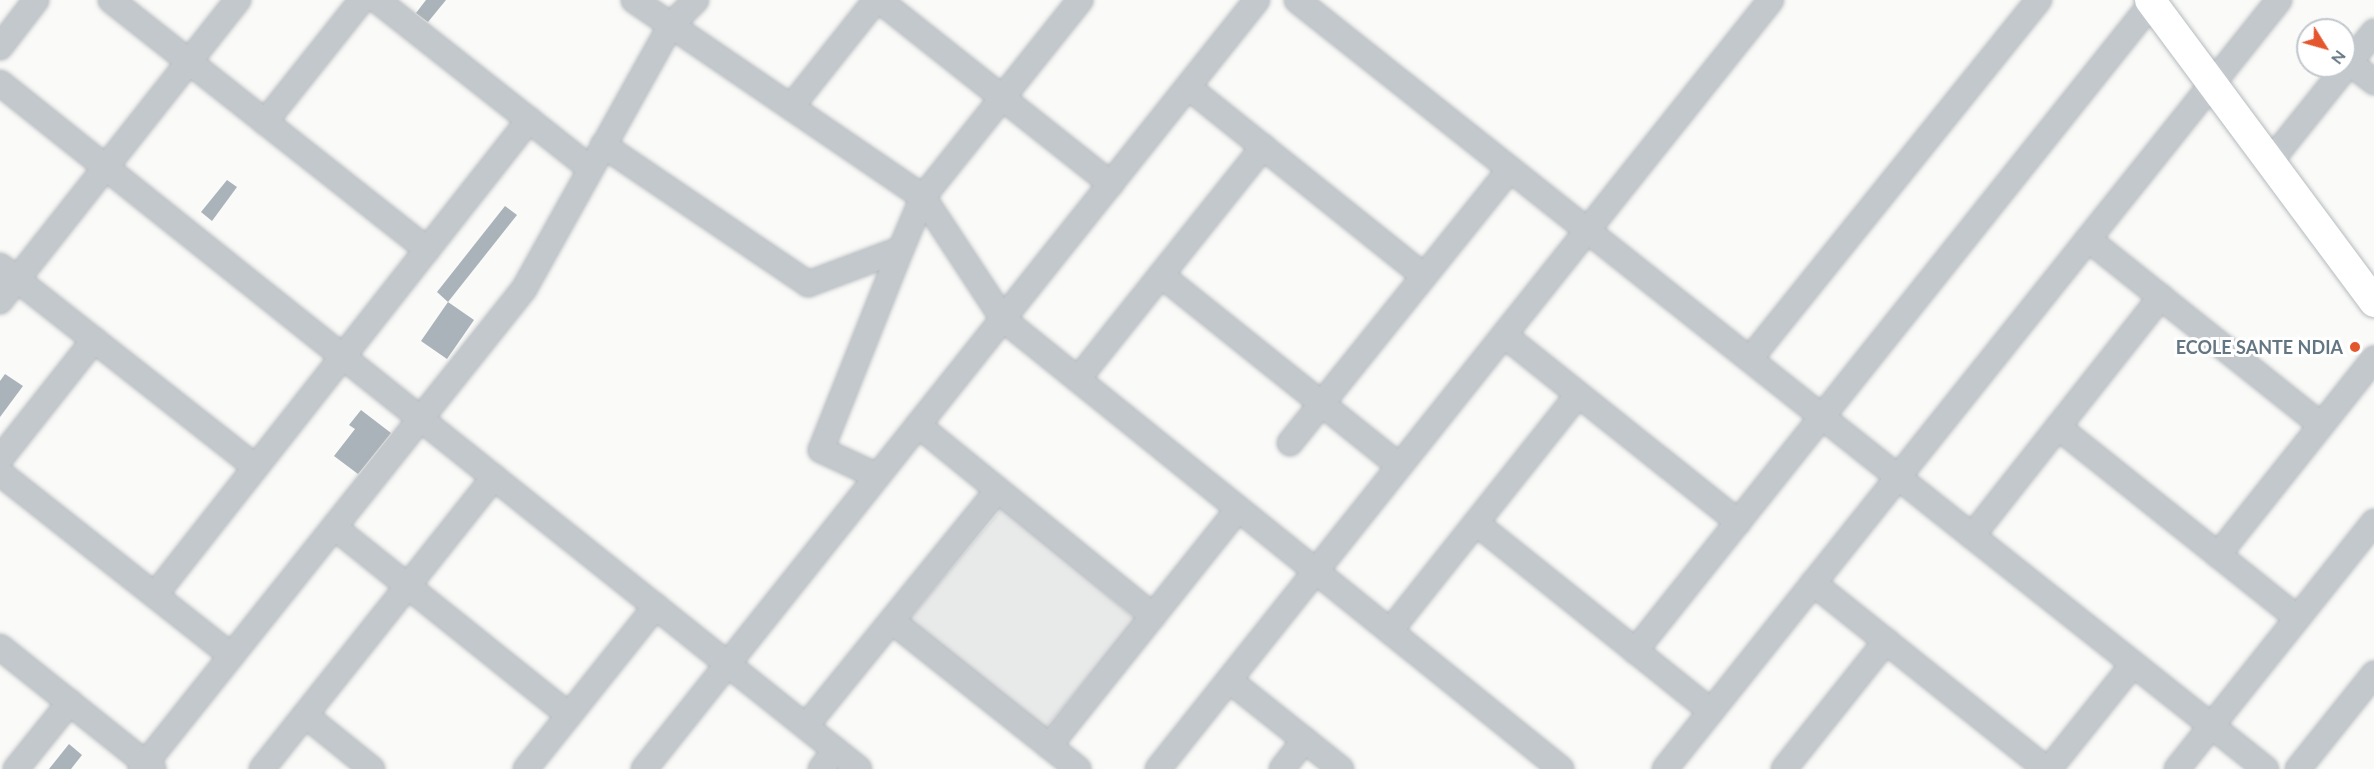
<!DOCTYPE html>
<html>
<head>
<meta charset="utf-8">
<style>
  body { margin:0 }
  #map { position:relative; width:2374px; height:769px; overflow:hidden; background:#fafaf8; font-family:Lato,sans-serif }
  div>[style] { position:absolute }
  .built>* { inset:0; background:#e8e9e9 }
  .building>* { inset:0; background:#aab3b9 }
  .roads { filter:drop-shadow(0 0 2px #b5babe) drop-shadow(0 0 2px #b5babe) }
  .minor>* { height:24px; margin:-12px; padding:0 12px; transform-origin:12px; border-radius:12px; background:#c3c8cc }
  .major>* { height:30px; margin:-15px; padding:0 15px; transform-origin:15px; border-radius:15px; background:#fff }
  .dots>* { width:16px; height:16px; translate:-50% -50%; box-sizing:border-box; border:3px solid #fff; border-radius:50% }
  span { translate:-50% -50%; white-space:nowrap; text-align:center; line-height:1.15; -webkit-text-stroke:6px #fff; paint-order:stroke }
  .poi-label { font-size:18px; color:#657683; font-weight:700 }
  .right { translate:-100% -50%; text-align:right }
  .north { position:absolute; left:2296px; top:18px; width:60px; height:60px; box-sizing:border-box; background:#fff; border:2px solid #c1c8cd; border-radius:50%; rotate:127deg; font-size:16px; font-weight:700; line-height:24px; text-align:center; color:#657683 }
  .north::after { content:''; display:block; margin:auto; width:21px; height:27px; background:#e4572e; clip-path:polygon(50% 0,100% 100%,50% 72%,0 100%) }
</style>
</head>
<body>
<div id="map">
  <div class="built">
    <div style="clip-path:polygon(1003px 507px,1136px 620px,1040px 734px,907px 622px)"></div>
  </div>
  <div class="building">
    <div style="clip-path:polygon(426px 0,446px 0,428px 22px,416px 13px)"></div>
    <div style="clip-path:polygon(227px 180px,237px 187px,212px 221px,201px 212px)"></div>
    <div style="clip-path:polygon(505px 206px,517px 215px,448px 302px,437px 292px)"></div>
    <div style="clip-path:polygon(448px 302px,474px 320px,447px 359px,421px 341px)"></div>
    <div style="clip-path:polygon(5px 374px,23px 386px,0 417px,0 381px)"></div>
    <div style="clip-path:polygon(361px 410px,391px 433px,358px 474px,334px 456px,355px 429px,349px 425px)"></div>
    <div style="clip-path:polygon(69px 744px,82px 755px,71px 769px,49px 769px)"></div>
  </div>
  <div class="roads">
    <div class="minor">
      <div style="left:111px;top:0;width:403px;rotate:38.3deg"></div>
      <div style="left:377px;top:0;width:271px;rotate:38.3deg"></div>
      <div style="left:634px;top:0;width:350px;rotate:34.3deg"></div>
      <div style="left:923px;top:197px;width:146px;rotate:56.7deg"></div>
      <div style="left:1003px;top:319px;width:717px;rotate:38.88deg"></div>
      <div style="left:879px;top:0;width:296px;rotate:38.4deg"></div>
      <div style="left:1297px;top:0;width:1237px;rotate:38.44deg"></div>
      <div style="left:0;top:47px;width:59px;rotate:-52.5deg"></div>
      <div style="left:2350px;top:63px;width:31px;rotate:38deg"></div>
      <div style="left:0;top:83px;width:1099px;rotate:38.61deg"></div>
      <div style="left:1188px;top:87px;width:302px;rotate:38.7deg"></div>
      <div style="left:791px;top:107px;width:137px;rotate:-51.5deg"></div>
      <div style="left:265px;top:122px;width:156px;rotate:-51.5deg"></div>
      <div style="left:603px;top:145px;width:248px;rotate:34.1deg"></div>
      <div style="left:808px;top:284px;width:99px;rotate:-20.6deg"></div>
      <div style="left:2269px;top:163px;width:168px;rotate:-51.3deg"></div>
      <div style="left:2088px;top:239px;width:298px;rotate:38.6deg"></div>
      <div style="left:0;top:266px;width:325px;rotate:38.2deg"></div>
      <div style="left:1161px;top:275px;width:305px;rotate:38.7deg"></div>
      <div style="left:0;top:301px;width:384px;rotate:-51.7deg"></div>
      <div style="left:1504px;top:335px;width:300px;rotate:38.6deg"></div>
      <div style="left:1750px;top:359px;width:461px;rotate:-51.2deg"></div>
      <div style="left:1078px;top:379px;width:297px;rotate:-51.4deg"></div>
      <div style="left:918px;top:425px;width:303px;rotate:39.1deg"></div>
      <div style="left:2058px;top:427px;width:306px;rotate:38.6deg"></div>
      <div style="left:1290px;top:443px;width:351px;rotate:-51.2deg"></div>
      <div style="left:0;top:459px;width:152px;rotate:-51.7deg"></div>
      <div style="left:0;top:473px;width:295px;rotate:38.3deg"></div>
      <div style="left:877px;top:476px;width:62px;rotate:-155.1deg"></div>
      <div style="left:821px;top:450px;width:216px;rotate:-68.3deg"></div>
      <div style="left:901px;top:249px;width:56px;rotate:-67.1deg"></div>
      <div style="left:923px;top:197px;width:252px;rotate:-51.4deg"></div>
      <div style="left:1476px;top:523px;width:301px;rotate:38.7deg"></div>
      <div style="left:334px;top:527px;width:301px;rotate:38.7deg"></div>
      <div style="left:1972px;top:536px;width:305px;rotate:-51.7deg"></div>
      <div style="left:2218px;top:555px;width:251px;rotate:-51.5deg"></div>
      <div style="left:1813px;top:583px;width:298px;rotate:38.6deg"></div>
      <div style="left:155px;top:595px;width:605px;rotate:-51.78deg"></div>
      <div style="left:892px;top:621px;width:238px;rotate:38.5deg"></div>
      <div style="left:1390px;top:631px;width:302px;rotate:-51.5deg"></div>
      <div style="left:0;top:647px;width:196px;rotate:38.6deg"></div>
      <div style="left:1635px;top:651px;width:829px;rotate:-51.42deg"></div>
      <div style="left:1229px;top:680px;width:143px;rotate:38.5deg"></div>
      <div style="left:305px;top:715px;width:86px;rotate:38.9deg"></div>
      <div style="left:806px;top:726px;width:304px;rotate:-50.9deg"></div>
      <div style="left:1049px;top:746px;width:303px;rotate:-51.4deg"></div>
      <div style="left:16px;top:769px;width:86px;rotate:-51.1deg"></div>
      <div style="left:141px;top:769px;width:614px;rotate:-51.41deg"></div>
      <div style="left:524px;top:289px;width:302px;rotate:-60.9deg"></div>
      <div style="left:671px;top:25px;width:35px;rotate:-45deg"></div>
      <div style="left:262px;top:769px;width:373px;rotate:-51.5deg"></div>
      <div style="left:526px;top:769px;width:208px;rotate:-51.4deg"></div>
      <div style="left:644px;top:769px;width:983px;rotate:-51.44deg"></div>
      <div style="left:821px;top:769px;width:24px;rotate:-52deg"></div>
      <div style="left:1158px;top:769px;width:983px;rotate:-51.44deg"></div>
      <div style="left:1282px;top:769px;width:37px;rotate:-52deg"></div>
      <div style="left:1665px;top:769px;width:984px;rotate:-51.39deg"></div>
      <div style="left:1784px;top:769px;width:164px;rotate:-51.4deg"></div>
      <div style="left:2049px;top:769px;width:134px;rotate:-51.3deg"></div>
      <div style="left:2177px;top:769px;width:316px;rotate:-51.4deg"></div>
      <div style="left:2298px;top:769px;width:122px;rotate:-51.3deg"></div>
    </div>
    <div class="major">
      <div style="left:2150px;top:0;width:376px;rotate:53.4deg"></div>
    </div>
  </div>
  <div class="dots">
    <div style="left:2355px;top:347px;background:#e4572e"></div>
  </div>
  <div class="poi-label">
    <span class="right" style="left:2343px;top:347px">ECOLE SANTE NDIA</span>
  </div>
  <div class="north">N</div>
</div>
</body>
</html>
